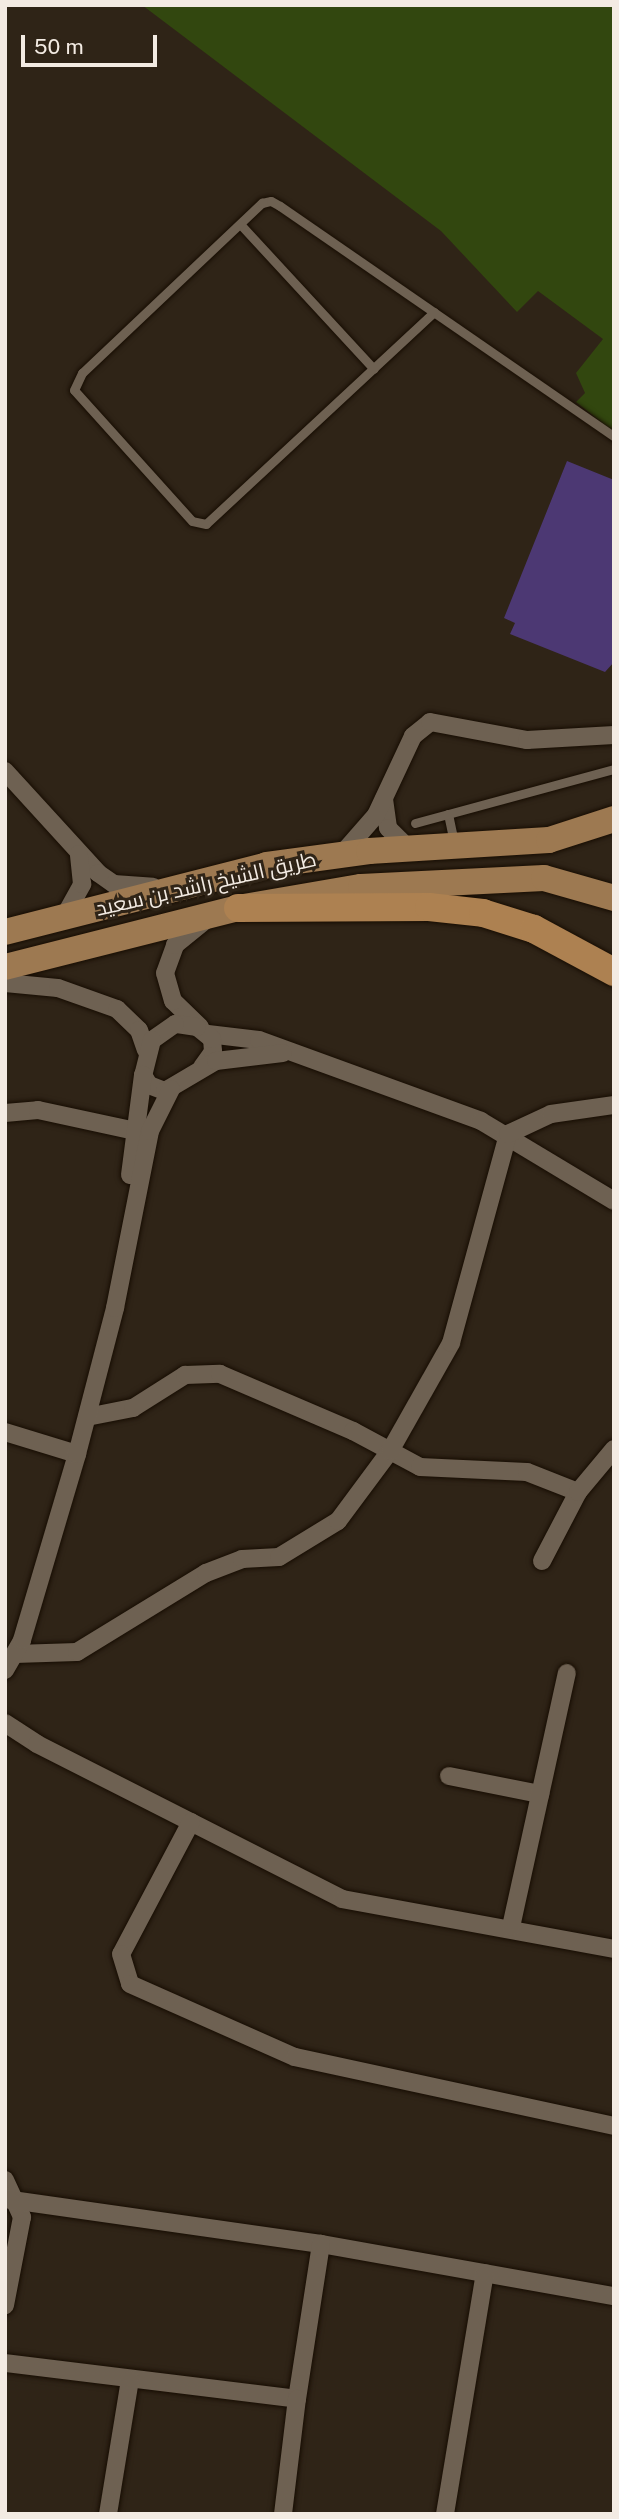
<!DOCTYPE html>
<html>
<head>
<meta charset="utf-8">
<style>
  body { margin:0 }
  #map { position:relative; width:619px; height:2519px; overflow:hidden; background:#2f2417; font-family:"Public Sans",Cairo,sans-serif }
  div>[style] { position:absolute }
  .green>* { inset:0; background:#32470f }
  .building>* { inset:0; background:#4c3873 }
  .roads { filter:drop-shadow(0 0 2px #170d03) drop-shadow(0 0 2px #170d03) }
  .service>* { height:9px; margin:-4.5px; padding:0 4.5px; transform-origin:4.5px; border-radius:4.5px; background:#6e6152 }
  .minor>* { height:18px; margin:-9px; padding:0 9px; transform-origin:9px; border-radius:9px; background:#6e6152 }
  .primary>* { height:26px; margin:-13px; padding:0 13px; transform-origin:13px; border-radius:13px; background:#9d7951 }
  .trunk>* { height:28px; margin:-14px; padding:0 14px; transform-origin:14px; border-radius:14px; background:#ad8151 }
  span { translate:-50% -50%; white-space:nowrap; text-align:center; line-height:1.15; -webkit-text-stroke:6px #2f2417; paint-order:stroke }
  .street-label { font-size:21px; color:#f3ebe3 }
  .frame { position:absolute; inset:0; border:7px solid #f3ebe3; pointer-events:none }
  .scale { position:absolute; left:21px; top:35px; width:136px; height:32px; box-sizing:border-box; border:4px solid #f3ebe3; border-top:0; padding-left:9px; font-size:21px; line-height:24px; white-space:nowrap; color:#f3ebe3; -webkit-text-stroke:5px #2f2417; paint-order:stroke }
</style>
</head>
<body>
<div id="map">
  <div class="green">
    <div style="clip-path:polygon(142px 5px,614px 5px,614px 432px,576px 402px,585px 393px,576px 373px,603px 339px,538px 291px,517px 312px,441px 231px)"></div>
  </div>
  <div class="building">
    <div style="clip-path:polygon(567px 461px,614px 480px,614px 662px,605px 672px,510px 634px,515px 623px,504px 618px)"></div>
  </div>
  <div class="roads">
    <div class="service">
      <div style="left:240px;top:224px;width:197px;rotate:47.3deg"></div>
      <div style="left:434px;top:312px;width:311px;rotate:137.1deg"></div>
      <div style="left:206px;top:524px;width:14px;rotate:-168deg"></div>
      <div style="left:192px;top:521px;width:176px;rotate:-132deg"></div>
      <div style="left:74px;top:390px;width:19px;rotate:-65deg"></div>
      <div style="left:82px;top:373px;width:248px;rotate:-43.4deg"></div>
      <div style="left:262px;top:203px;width:9px;rotate:-13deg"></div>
      <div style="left:271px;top:201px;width:10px;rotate:29deg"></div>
      <div style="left:280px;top:206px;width:406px;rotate:34.6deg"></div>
      <div style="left:448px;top:814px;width:29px;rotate:78deg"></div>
      <div style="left:415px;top:823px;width:206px;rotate:-15.2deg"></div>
    </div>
    <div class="minor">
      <div style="left:5px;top:771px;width:138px;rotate:47.6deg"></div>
      <div style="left:98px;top:873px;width:19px;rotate:35deg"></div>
      <div style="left:114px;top:884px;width:39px;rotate:4deg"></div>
      <div style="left:384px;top:799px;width:29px;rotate:82deg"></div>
      <div style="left:388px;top:828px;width:30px;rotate:45deg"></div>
      <div style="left:342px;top:854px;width:52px;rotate:-48.9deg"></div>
      <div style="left:376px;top:815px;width:87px;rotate:-64.9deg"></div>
      <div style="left:413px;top:736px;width:22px;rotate:-39deg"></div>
      <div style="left:430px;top:722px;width:99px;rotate:10.5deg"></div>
      <div style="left:527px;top:740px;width:87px;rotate:-3.3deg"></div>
      <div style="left:64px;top:917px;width:38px;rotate:-61deg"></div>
      <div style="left:82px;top:884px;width:30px;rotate:-96deg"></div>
      <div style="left:5px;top:983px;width:53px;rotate:5.4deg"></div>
      <div style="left:58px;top:988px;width:63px;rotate:19.6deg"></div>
      <div style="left:117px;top:1009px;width:30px;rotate:44deg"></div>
      <div style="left:139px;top:1030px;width:21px;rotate:71deg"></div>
      <div style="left:200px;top:1027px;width:37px;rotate:-136deg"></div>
      <div style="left:173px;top:1001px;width:29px;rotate:-106deg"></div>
      <div style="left:165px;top:973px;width:30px;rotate:-70deg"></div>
      <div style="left:175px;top:945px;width:38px;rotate:-39deg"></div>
      <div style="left:208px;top:1034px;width:51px;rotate:6.7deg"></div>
      <div style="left:259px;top:1040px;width:236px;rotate:20deg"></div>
      <div style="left:481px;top:1121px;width:155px;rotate:31deg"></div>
      <div style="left:202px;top:1067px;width:19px;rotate:-54deg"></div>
      <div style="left:213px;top:1052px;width:13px;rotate:-94deg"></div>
      <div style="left:212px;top:1039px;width:19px;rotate:-141deg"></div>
      <div style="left:197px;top:1027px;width:22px;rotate:-172deg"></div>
      <div style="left:175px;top:1024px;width:28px;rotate:145deg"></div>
      <div style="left:152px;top:1040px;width:36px;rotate:104deg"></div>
      <div style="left:143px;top:1075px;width:12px;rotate:59deg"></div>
      <div style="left:149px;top:1085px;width:17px;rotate:21deg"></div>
      <div style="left:165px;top:1091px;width:59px;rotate:-30.5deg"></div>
      <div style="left:216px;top:1061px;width:67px;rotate:-6.8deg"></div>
      <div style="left:5px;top:1113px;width:33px;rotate:-5deg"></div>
      <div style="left:38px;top:1110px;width:99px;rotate:12.2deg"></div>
      <div style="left:130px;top:1175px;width:101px;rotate:-82.6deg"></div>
      <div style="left:87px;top:1417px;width:47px;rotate:-11.1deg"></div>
      <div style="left:133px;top:1408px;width:62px;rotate:-32.4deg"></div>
      <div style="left:185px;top:1375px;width:35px;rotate:-2deg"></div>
      <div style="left:220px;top:1374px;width:145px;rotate:23.2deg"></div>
      <div style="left:353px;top:1431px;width:76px;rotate:28.2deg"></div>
      <div style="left:420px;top:1467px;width:107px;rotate:2.7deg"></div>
      <div style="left:527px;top:1472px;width:55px;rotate:21.4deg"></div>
      <div style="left:5px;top:1432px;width:75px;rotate:17deg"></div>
      <div style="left:542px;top:1561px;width:78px;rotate:-62.4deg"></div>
      <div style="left:578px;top:1492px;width:56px;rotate:-50.1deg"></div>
      <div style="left:15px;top:1654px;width:62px;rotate:-1.8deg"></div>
      <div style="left:77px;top:1652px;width:151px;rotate:-31.5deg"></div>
      <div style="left:206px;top:1573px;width:39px;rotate:-21deg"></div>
      <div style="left:242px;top:1559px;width:37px;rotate:-3deg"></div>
      <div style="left:279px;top:1557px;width:69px;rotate:-31.4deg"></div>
      <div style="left:338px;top:1521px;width:87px;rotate:-53.4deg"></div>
      <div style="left:390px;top:1451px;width:124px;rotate:-60.5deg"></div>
      <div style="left:451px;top:1343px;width:217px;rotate:-74.7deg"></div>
      <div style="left:508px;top:1134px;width:47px;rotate:-24.9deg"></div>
      <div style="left:551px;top:1114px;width:64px;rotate:-8.1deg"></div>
      <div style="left:5px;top:1670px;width:34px;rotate:-60deg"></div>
      <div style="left:22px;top:1640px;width:194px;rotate:-73.5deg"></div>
      <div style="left:77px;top:1454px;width:151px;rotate:-75.4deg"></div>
      <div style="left:115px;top:1308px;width:180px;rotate:-78.8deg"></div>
      <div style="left:150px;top:1131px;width:47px;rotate:-63.4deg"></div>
      <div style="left:5px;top:1723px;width:38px;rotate:33deg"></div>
      <div style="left:37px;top:1744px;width:342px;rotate:26.9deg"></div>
      <div style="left:342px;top:1899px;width:277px;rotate:10.4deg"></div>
      <div style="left:449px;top:1776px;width:93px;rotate:11.2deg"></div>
      <div style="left:191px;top:1822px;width:149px;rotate:117.9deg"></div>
      <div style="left:121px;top:1954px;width:31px;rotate:73deg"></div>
      <div style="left:130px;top:1984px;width:180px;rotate:23.9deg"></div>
      <div style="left:295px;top:2057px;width:326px;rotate:12.2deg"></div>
      <div style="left:511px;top:1927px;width:260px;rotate:-77.6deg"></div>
      <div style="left:5px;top:2180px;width:41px;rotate:65.3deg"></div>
      <div style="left:22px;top:2217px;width:90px;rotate:100.9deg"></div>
      <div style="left:5px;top:2199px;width:319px;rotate:8.1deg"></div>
      <div style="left:321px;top:2244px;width:298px;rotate:10.1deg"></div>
      <div style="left:5px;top:2363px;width:294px;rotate:7deg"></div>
      <div style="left:297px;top:2399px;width:157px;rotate:-81.2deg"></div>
      <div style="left:108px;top:2514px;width:136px;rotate:-80.7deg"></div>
      <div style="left:283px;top:2514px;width:116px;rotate:-83.1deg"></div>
      <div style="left:445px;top:2514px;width:244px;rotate:-80.6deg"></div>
    </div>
    <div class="primary">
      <div style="left:5px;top:932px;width:270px;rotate:-14.3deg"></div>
      <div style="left:267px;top:865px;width:103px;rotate:-7.8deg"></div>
      <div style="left:369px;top:851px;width:180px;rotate:-3.5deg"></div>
      <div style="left:549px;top:840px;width:68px;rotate:-17.9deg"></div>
      <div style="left:5px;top:967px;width:240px;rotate:-14.2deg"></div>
      <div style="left:238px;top:908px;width:125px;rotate:-9.7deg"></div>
      <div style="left:361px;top:887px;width:183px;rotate:-2.8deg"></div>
      <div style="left:544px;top:878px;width:73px;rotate:15.9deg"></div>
    </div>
    <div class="trunk">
      <div style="left:238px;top:908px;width:191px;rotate:-0.3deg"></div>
      <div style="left:429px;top:907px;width:54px;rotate:6.3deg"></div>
      <div style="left:483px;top:913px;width:53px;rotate:17.4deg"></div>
      <div style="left:534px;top:929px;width:91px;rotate:28.3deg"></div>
    </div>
  </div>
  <div class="street-label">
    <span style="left:206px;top:884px;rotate:-13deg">طريق الشيخ راشد بن سعيد</span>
  </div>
  <div class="frame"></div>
  <div class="scale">50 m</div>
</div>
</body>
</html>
